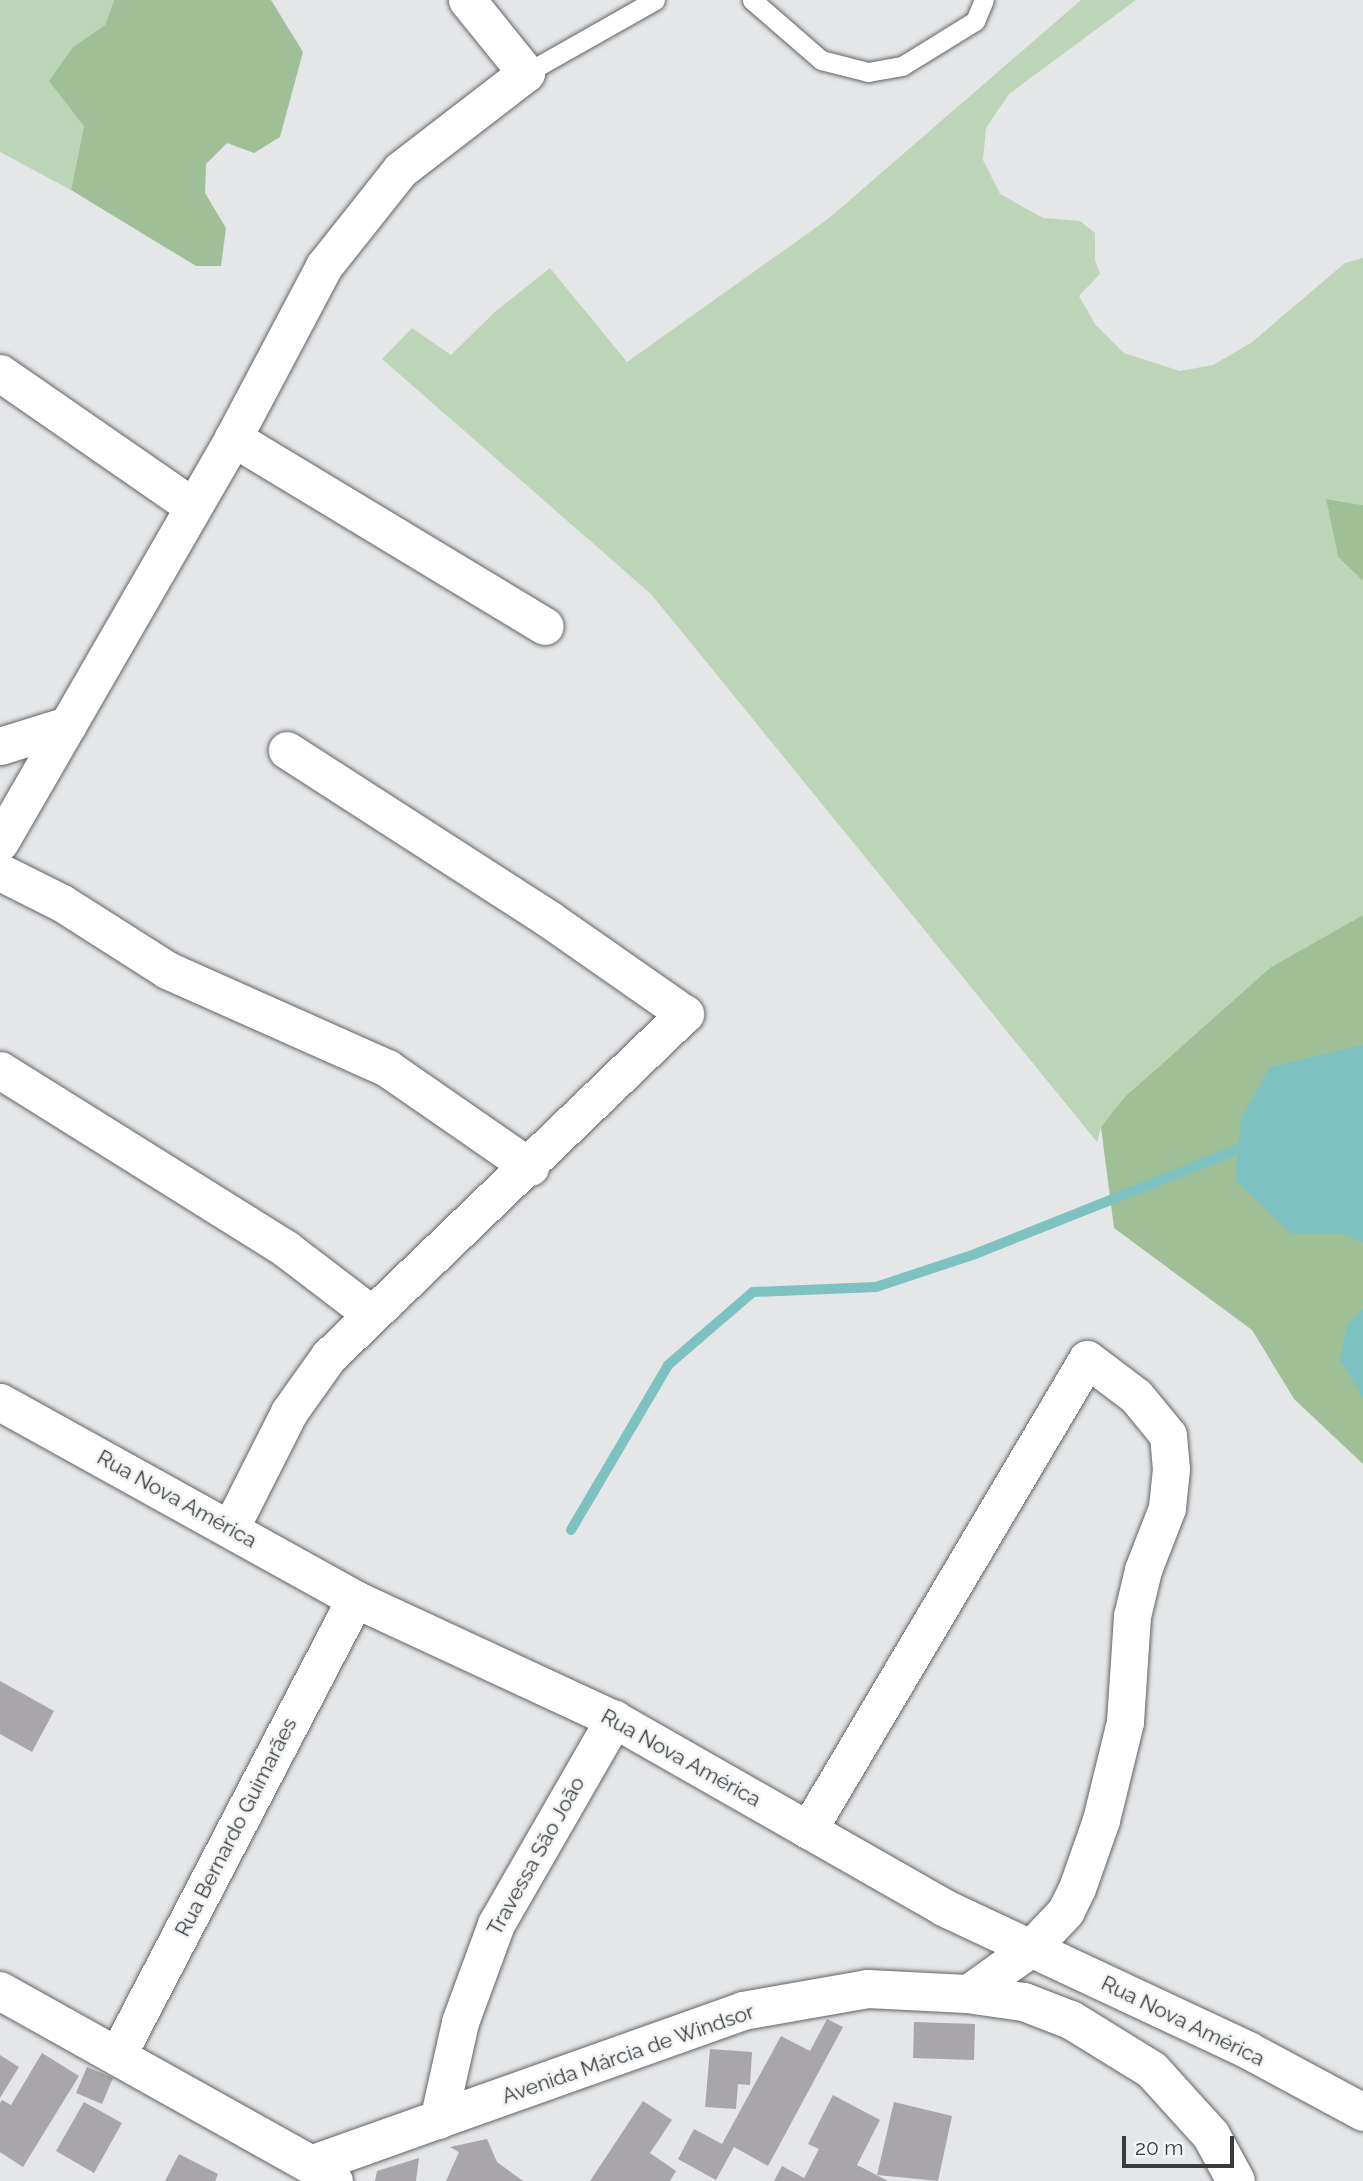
<!DOCTYPE html>
<html>
<head>
<meta charset="utf-8">
<style>
  body { margin:0 }
  #map { position:relative; width:1363px; height:2181px; overflow:hidden; background:#e5e6e8; font-family:Raleway,sans-serif }
  div>[style] { position:absolute }
  .green>* { inset:0; background:#bdd5b7 }
  .forest>* { inset:0; background:#9fc097 }
  .water>* { inset:0; background:#7ec1c1 }
  .stream>* { height:10px; margin:-5px; padding:0 5px; transform-origin:5px; border-radius:5px; background:#7ec1c1 }
  .building>* { inset:0; background:#a8a6a8 }
  .roads { filter:drop-shadow(0 0 2px #626465) drop-shadow(0 0 2px #626465) }
  .lane>* { height:19px; margin:-9.5px; padding:0 9.5px; transform-origin:9.5px; border-radius:9.5px; background:#fff }
  .street>* { height:37px; margin:-18.5px; padding:0 18.5px; transform-origin:18.5px; border-radius:18.5px; background:#fff }
  .secondary>* { height:38px; margin:-19px; padding:0 19px; transform-origin:19px; border-radius:19px; background:#fff }
  span { translate:-50% -50%; white-space:nowrap; text-align:center; line-height:1.15; -webkit-text-stroke:5px #f2f4f5; paint-order:stroke }
  .street-label { font-size:21px; color:#3a3b3c }
  .scale { position:absolute; left:1122px; top:2136px; width:112px; height:32px; box-sizing:border-box; border:4px solid #3a3b3c; border-top:0; padding-left:9px; font-size:21px; line-height:24px; white-space:nowrap; color:#3a3b3c; -webkit-text-stroke:5px #f2f4f5; paint-order:stroke }
</style>
</head>
<body>
<div id="map">
  <div class="green">
    <div style="clip-path:polygon(0 0,114px 0,105px 25px,73px 47px,84px 126px,71px 190px,0 152px)"></div>
    <div style="clip-path:polygon(1081px 0,1136px 0,1009px 94px,986px 128px,983px 160px,1000px 194px,1043px 218px,1080px 221px,1095px 233px,1095px 260px,1100px 274px,1079px 296px,1095px 324px,1124px 353px,1180px 371px,1213px 365px,1251px 343px,1345px 263px,1363px 258px,1363px 505px,1326px 499px,1338px 557px,1363px 581px,1363px 915px,1271px 967px,1101px 1127px,1097px 1142px,651px 594px,382px 359px,412px 328px,451px 355px,496px 311px,550px 268px,627px 362px,828px 219px)"></div>
  </div>
  <div class="forest">
    <div style="clip-path:polygon(114px 0,271px 0,303px 52px,280px 137px,254px 153px,227px 143px,206px 164px,205px 193px,226px 228px,221px 266px,196px 266px,71px 190px,84px 126px,49px 81px,73px 47px,105px 25px)"></div>
    <div style="clip-path:polygon(1326px 499px,1363px 505px,1363px 581px,1338px 557px)"></div>
    <div style="clip-path:polygon(1363px 915px,1363px 1464px,1294px 1399px,1252px 1330px,1114px 1228px,1101px 1127px,1125px 1097px,1271px 967px)"></div>
  </div>
  <div class="water">
    <div style="clip-path:polygon(1363px 1045px,1363px 1242px,1341px 1233px,1292px 1234px,1235px 1180px,1241px 1119px,1270px 1067px)"></div>
    <div style="clip-path:polygon(1363px 1309px,1363px 1397px,1340px 1360px,1346px 1326px)"></div>
  </div>
  <div class="stream">
    <div style="left:571px;top:1530px;width:191px;rotate:-59.5deg"></div>
    <div style="left:668px;top:1365px;width:112px;rotate:-40.7deg"></div>
    <div style="left:753px;top:1292px;width:123px;rotate:-2.3deg"></div>
    <div style="left:876px;top:1287px;width:104px;rotate:-18.4deg"></div>
    <div style="left:975px;top:1254px;width:286px;rotate:-21.7deg"></div>
  </div>
  <div class="building">
    <div style="clip-path:polygon(0 1681px,54px 1711px,32px 1752px,0 1734px)"></div>
    <div style="clip-path:polygon(827px 2019px,843px 2027px,768px 2166px,734px 2147px,716px 2180px,678px 2159px,694px 2129px,722px 2144px,781px 2036px,810px 2051px)"></div>
    <div style="clip-path:polygon(914px 2022px,975px 2024px,974px 2060px,913px 2058px)"></div>
    <div style="clip-path:polygon(710px 2049px,752px 2052px,750px 2085px,738px 2084px,736px 2109px,705px 2107px)"></div>
    <div style="clip-path:polygon(42px 2053px,79px 2076px,23px 2167px,0 2152px,0 2103px,2px 2100px,11px 2105px)"></div>
    <div style="clip-path:polygon(0 2055px,19px 2067px,0 2098px)"></div>
    <div style="clip-path:polygon(87px 2067px,113px 2078px,102px 2104px,76px 2093px)"></div>
    <div style="clip-path:polygon(833px 2095px,880px 2120px,857px 2165px,888px 2181px,774px 2181px,782px 2166px,804px 2178px,819px 2149px,808px 2144px)"></div>
    <div style="clip-path:polygon(643px 2101px,672px 2120px,650px 2153px,676px 2171px,670px 2181px,590px 2181px)"></div>
    <div style="clip-path:polygon(84px 2102px,122px 2123px,94px 2173px,56px 2151px)"></div>
    <div style="clip-path:polygon(894px 2102px,952px 2116px,938px 2181px,877px 2175px)"></div>
    <div style="clip-path:polygon(487px 2139px,497px 2162px,523px 2181px,446px 2181px,459px 2152px,450px 2147px)"></div>
    <div style="clip-path:polygon(179px 2154px,218px 2174px,215px 2181px,165px 2181px)"></div>
    <div style="clip-path:polygon(419px 2158px,416px 2181px,375px 2181px,377px 2171px)"></div>
  </div>
  <div class="roads">
    <div class="lane">
      <div style="left:752px;top:0;width:91px;rotate:41deg"></div>
      <div style="left:821px;top:60px;width:49px;rotate:14.3deg"></div>
      <div style="left:868px;top:72px;width:35px;rotate:-10deg"></div>
      <div style="left:902px;top:66px;width:86px;rotate:-31.7deg"></div>
      <div style="left:975px;top:21px;width:23px;rotate:-67deg"></div>
      <div style="left:526px;top:73px;width:148px;rotate:-29.5deg"></div>
    </div>
    <div class="street">
      <div style="left:0;top:373px;width:234px;rotate:34.7deg"></div>
      <div style="left:233px;top:438px;width:364px;rotate:31.1deg"></div>
      <div style="left:0;top:746px;width:71px;rotate:-17.2deg"></div>
      <div style="left:0;top:842px;width:466px;rotate:-60deg"></div>
      <div style="left:233px;top:438px;width:195px;rotate:-62.1deg"></div>
      <div style="left:324px;top:266px;width:122px;rotate:-51.6deg"></div>
      <div style="left:400px;top:170px;width:159px;rotate:-37.6deg"></div>
      <div style="left:526px;top:73px;width:94px;rotate:-128.9deg"></div>
      <div style="left:0;top:872px;width:69px;rotate:26.6deg"></div>
      <div style="left:62px;top:903px;width:125px;rotate:32.5deg"></div>
      <div style="left:167px;top:970px;width:241px;rotate:24deg"></div>
      <div style="left:387px;top:1068px;width:174px;rotate:34.7deg"></div>
      <div style="left:0;top:1070px;width:337px;rotate:32deg"></div>
      <div style="left:286px;top:1249px;width:106px;rotate:37.3deg"></div>
      <div style="left:0;top:1402px;width:406px;rotate:29deg"></div>
      <div style="left:355px;top:1599px;width:285px;rotate:24.9deg"></div>
      <div style="left:614px;top:1719px;width:379px;rotate:29.7deg"></div>
      <div style="left:943px;top:1907px;width:337px;rotate:25.1deg"></div>
      <div style="left:1248px;top:2050px;width:131px;rotate:28.3deg"></div>
      <div style="left:231px;top:1527px;width:129px;rotate:-63.2deg"></div>
      <div style="left:289px;top:1412px;width:69px;rotate:-54.5deg"></div>
      <div style="left:329px;top:1356px;width:494px;rotate:-43.9deg"></div>
      <div style="left:685px;top:1014px;width:166px;rotate:-145.1deg"></div>
      <div style="left:549px;top:919px;width:312px;rotate:-147.2deg"></div>
      <div style="left:808px;top:1830px;width:547px;rotate:-59.36deg"></div>
      <div style="left:1087px;top:1359px;width:61px;rotate:37.1deg"></div>
      <div style="left:1136px;top:1396px;width:50px;rotate:50.6deg"></div>
      <div style="left:1168px;top:1435px;width:34px;rotate:85deg"></div>
      <div style="left:1171px;top:1469px;width:39px;rotate:96deg"></div>
      <div style="left:1167px;top:1508px;width:66px;rotate:111.2deg"></div>
      <div style="left:1143px;top:1570px;width:47px;rotate:103.4deg"></div>
      <div style="left:1132px;top:1616px;width:106px;rotate:93.8deg"></div>
      <div style="left:1125px;top:1722px;width:101px;rotate:103.8deg"></div>
      <div style="left:1101px;top:1820px;width:72px;rotate:109.4deg"></div>
      <div style="left:1077px;top:1888px;width:25px;rotate:116deg"></div>
      <div style="left:1066px;top:1911px;width:51px;rotate:133.4deg"></div>
      <div style="left:1031px;top:1948px;width:79px;rotate:144.3deg"></div>
      <div style="left:118px;top:2054px;width:513px;rotate:-62.49deg"></div>
      <div style="left:438px;top:2120px;width:100px;rotate:-77.3deg"></div>
      <div style="left:460px;top:2022px;width:104px;rotate:-69.8deg"></div>
      <div style="left:496px;top:1924px;width:237px;rotate:-60.1deg"></div>
      <div style="left:311px;top:2165px;width:28px;rotate:35deg"></div>
    </div>
    <div class="secondary">
      <div style="left:0;top:1991px;width:356px;rotate:29.2deg"></div>
      <div style="left:311px;top:2165px;width:459px;rotate:-19.6deg"></div>
      <div style="left:743px;top:2011px;width:127px;rotate:-10deg"></div>
      <div style="left:868px;top:1989px;width:99px;rotate:2.9deg"></div>
      <div style="left:967px;top:1994px;width:58px;rotate:8deg"></div>
      <div style="left:1024px;top:2002px;width:50px;rotate:21deg"></div>
      <div style="left:1071px;top:2020px;width:95px;rotate:31.7deg"></div>
      <div style="left:1152px;top:2070px;width:88px;rotate:47.8deg"></div>
      <div style="left:1211px;top:2135px;width:52px;rotate:61.5deg"></div>
    </div>
  </div>
  <div class="street-label">
    <span style="left:177px;top:1499px;rotate:29deg">Rua Nova América</span>
    <span style="left:681px;top:1758px;rotate:29deg">Rua Nova América</span>
    <span style="left:236px;top:1827px;rotate:-63deg">Rua Bernardo Guimarães</span>
    <span style="left:536px;top:1856px;rotate:-61deg">Travessa São João</span>
    <span style="left:1183px;top:2021px;rotate:26deg">Rua Nova América</span>
    <span style="left:628px;top:2054px;rotate:-19deg">Avenida Márcia de Windsor</span>
  </div>
  <div class="scale">20 m</div>
</div>
</body>
</html>
